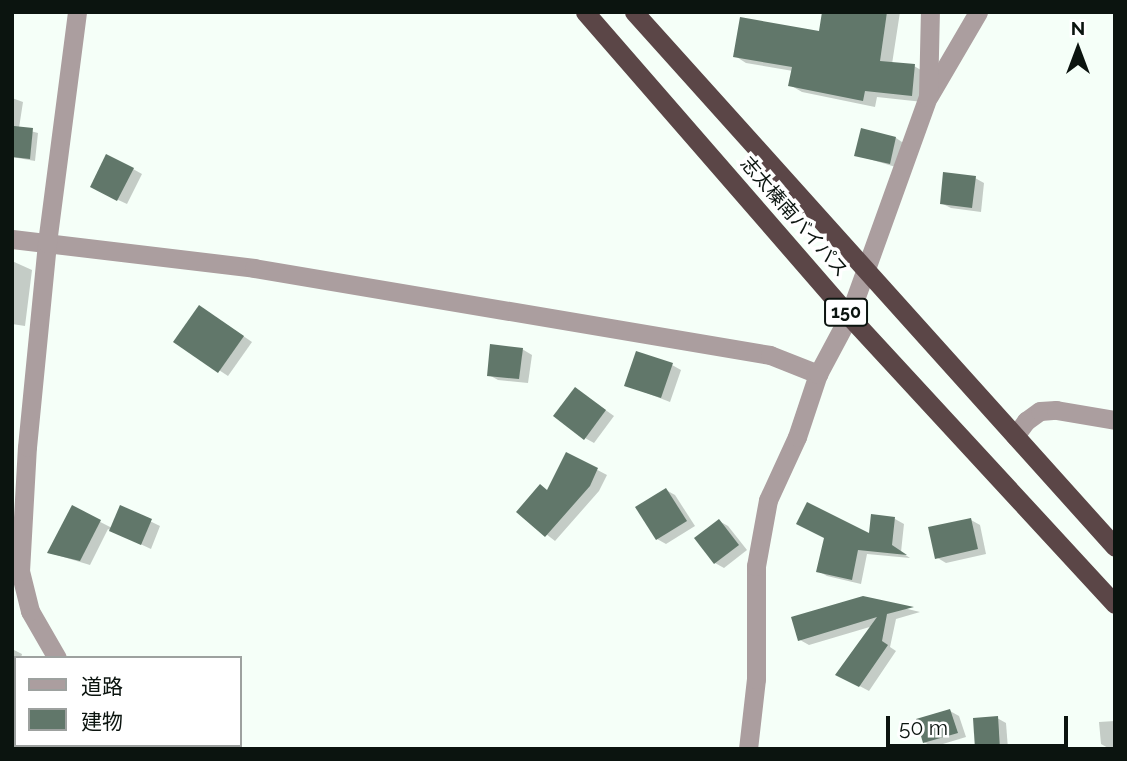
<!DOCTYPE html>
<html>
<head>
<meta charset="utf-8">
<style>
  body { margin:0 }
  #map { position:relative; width:1127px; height:761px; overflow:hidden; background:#f5fff8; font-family:Raleway,"Noto Sans JP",sans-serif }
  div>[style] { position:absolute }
  .shadow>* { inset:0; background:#0003 }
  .building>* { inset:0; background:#61776a }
  .service>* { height:10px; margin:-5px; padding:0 5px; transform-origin:5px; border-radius:5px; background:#ab9e9f }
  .minor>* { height:19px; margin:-9.5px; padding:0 9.5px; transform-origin:9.5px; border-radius:9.5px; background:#ab9e9f }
  .trunk>* { height:19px; margin:-9.5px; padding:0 9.5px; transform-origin:9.5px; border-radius:9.5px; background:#5b4647 }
  span { translate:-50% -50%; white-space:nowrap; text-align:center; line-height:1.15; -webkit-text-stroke:7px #fff; paint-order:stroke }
  .shield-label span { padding:2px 5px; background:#fff; border:2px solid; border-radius:5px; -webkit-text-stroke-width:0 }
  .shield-label { font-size:18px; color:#0b140f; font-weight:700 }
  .street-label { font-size:19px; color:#0b140f }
  .frame { position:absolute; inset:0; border:14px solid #0b140f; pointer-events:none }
  .legend { position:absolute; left:14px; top:656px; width:228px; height:91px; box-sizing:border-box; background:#fff; border:2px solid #9da19f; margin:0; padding:9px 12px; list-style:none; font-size:21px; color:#0b140f }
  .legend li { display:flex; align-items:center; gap:14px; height:35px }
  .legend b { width:35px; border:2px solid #9da19f }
  .north { position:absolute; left:1043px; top:14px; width:70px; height:70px; -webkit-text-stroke:5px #fff; paint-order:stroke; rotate:0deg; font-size:19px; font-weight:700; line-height:28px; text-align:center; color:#0b140f }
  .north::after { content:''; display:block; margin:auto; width:24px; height:32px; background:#0b140f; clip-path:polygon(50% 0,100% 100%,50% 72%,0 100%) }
  .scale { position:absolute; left:886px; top:716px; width:182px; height:32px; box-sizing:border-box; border:4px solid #0b140f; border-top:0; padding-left:9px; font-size:21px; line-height:24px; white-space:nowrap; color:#0b140f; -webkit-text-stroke:5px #fff; paint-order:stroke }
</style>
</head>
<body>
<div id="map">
  <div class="shadow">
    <div style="clip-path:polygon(824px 12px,900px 12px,892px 64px,914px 66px,926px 73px,923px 102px,877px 97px,875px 107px,802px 92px,790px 85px,793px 71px,746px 63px,735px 56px,821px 33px)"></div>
    <div style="clip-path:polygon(12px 98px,23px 102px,19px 128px,38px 133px,35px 161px,12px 157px)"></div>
    <div style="clip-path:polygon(896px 138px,905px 144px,899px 168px,856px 155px)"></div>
    <div style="clip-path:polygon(133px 169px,142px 174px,127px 204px,101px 192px)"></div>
    <div style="clip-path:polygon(975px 178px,984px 183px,981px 212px,951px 208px,941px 203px)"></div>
    <div style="clip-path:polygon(12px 261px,32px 270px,25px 326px,12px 324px)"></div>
    <div style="clip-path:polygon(208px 312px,252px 342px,228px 376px,176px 342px)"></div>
    <div style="clip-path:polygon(522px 349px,532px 355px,528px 383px,498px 380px,489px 375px)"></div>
    <div style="clip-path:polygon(672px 365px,681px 370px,670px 402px,626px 385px)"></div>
    <div style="clip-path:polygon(576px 389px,614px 416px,594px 443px,585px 438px)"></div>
    <div style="clip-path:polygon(567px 454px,607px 475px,599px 491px,555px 541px,518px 512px,548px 491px)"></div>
    <div style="clip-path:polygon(666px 490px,675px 495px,695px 526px,666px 544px,657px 539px)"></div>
    <div style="clip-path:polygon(121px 507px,160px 526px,151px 549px,108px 529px,90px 565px,50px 553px,73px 508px,112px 528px)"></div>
    <div style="clip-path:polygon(895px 519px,904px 524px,901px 552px,910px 558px,867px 554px,861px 584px,827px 576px,818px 571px)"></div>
    <div style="clip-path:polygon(971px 520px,980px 525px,986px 554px,946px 563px,936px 557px)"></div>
    <div style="clip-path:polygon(719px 521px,728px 526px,747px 550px,724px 568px,715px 563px)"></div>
    <div style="clip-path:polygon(863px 598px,920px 612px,896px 619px,890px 647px,896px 651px,869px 691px,837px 674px,873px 626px,809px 645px,800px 640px)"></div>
    <div style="clip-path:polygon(12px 649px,22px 654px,21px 658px,16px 658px,16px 681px,12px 681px)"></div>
    <div style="clip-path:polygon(950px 711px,959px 716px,966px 737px,933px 747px,924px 742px)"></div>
    <div style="clip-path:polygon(997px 718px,1006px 723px,1008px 749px,977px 749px)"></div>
    <div style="clip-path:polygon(1115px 721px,1115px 749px,1110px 749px,1101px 744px,1099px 722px)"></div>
  </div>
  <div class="building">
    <div style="clip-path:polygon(822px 12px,887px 12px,880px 61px,915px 64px,912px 96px,865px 91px,863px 101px,788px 86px,792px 67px,733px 57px,740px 17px,819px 31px)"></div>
    <div style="clip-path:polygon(14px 126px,33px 128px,30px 159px,12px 157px)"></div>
    <div style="clip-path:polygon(861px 128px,896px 137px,890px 164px,854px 156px)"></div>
    <div style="clip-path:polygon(106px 154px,134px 168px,117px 201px,90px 187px)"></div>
    <div style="clip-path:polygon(943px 172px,976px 176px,972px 208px,940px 204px)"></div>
    <div style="clip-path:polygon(199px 305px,244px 336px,218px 373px,173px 342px)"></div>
    <div style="clip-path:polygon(490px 344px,523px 348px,519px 379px,487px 376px)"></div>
    <div style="clip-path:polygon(636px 351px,673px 363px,661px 398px,624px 386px)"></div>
    <div style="clip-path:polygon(575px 387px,606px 410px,584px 440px,553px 416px)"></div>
    <div style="clip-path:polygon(566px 452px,598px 468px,590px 486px,545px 537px,516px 512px,540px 484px,547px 490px)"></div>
    <div style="clip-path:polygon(666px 488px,687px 521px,656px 540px,635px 507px)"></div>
    <div style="clip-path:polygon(807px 502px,869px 533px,871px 514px,895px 517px,892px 545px,907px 555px,858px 550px,852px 580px,816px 572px,824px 538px,796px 524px)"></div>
    <div style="clip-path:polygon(72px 505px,101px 520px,80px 561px,47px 553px)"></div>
    <div style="clip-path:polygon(120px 505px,152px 519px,141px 545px,109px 531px)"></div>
    <div style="clip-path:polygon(971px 518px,978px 549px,935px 559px,928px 527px)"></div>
    <div style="clip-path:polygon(719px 519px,739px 545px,714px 564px,694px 538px)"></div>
    <div style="clip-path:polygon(863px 596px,914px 607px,887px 614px,882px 641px,888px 645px,859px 687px,835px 675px,877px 617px,798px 641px,791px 617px)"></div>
    <div style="clip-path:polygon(950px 709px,958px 733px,923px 743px,916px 719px)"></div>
    <div style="clip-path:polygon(998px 716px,1000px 749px,975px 749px,973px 718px)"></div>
  </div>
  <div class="service">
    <div style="left:12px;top:727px;width:4px;rotate:14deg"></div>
  </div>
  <div class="minor">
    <div style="left:929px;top:96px;width:97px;rotate:-59.7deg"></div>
    <div style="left:12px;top:239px;width:244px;rotate:6.8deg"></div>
    <div style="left:254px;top:268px;width:523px;rotate:9.57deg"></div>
    <div style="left:770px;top:355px;width:52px;rotate:21.6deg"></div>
    <div style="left:1015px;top:436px;width:19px;rotate:-54deg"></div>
    <div style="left:1026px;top:421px;width:17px;rotate:-36deg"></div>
    <div style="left:1040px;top:411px;width:16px;rotate:-4deg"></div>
    <div style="left:1056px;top:410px;width:60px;rotate:9.6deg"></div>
    <div style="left:57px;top:658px;width:54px;rotate:-119.9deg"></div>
    <div style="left:30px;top:611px;width:41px;rotate:-104deg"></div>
    <div style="left:20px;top:571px;width:124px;rotate:-86.8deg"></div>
    <div style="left:27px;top:447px;width:205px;rotate:-84.4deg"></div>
    <div style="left:47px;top:243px;width:233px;rotate:-82.6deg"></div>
    <div style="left:67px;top:749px;width:4px;rotate:-76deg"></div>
    <div style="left:748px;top:749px;width:70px;rotate:-83.5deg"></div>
    <div style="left:756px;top:679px;width:113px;rotate:-90deg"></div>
    <div style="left:756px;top:566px;width:67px;rotate:-79.7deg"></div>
    <div style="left:768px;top:500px;width:69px;rotate:-65.3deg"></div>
    <div style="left:797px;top:437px;width:66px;rotate:-71.6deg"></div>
    <div style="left:818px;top:374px;width:66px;rotate:-61.9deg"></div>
    <div style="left:849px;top:316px;width:233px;rotate:-70.2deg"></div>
    <div style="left:928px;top:97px;width:85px;rotate:-88.7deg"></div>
  </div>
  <div class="trunk">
    <div style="left:585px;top:12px;width:403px;rotate:49deg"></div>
    <div style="left:849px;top:316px;width:392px;rotate:47.3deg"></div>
    <div style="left:634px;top:12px;width:719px;rotate:48.04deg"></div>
  </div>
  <div class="shield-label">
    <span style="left:846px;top:312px">150</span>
  </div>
  <div class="street-label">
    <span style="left:794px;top:217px;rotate:49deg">志太榛南バイパス</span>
  </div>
  <div class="frame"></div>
  <ul class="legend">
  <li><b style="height:9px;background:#ab9e9f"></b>道路</li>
  <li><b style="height:19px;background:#61776a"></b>建物</li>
  </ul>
  <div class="north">N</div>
  <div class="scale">50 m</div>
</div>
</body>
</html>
